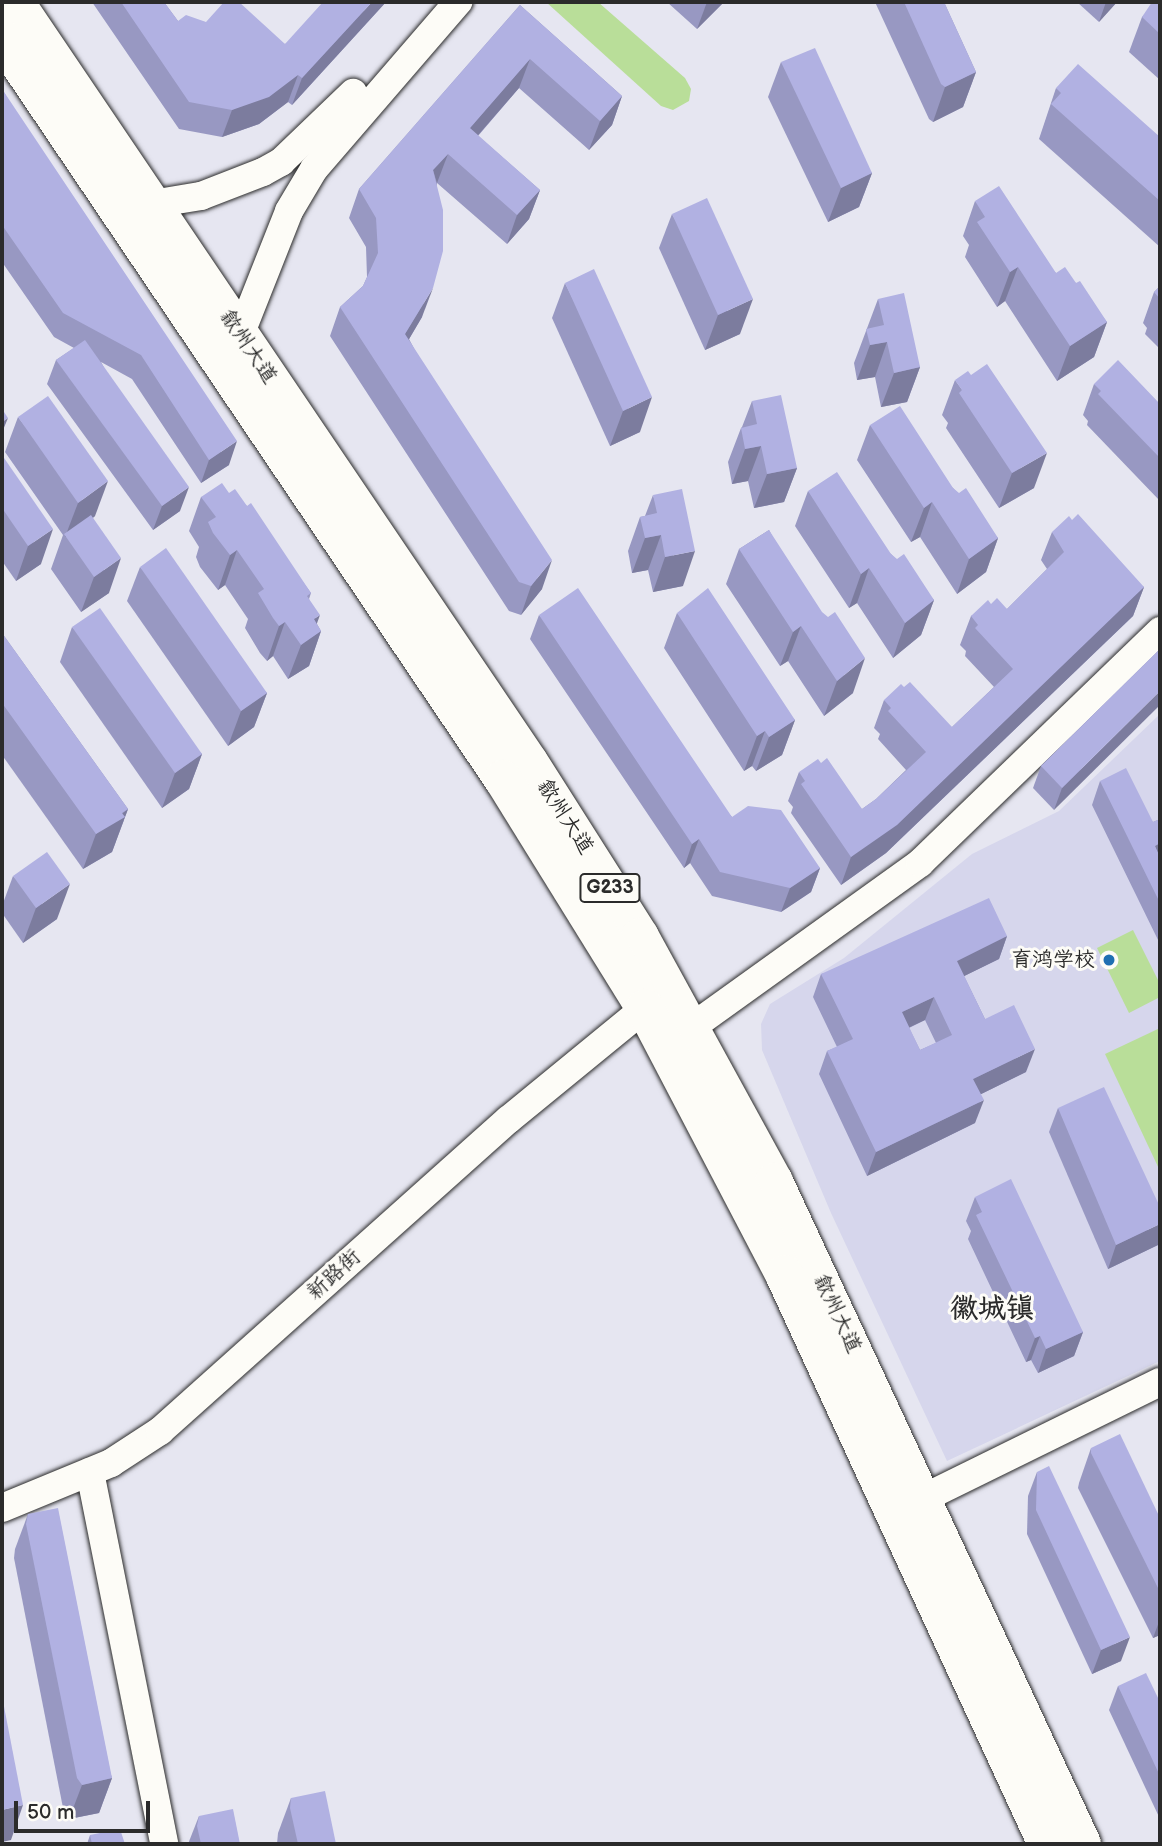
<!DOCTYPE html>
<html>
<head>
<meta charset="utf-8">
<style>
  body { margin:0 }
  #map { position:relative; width:1162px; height:1846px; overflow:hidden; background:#e6e6f1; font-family:"Balsamiq Sans","LXGW WenKai TC",sans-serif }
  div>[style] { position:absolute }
  .built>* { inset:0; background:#d6d6ec }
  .green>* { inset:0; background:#b9de99 }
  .roads { filter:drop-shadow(0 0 2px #2b2b2b) drop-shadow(0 0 2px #2b2b2b) }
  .minor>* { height:28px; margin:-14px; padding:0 14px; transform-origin:14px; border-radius:14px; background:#fdfcf7 }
  .highway>* { height:38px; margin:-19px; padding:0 19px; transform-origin:19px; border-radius:19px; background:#fdfcf7 }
  .wall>* { inset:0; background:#9898c2 }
  .shaded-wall>* { inset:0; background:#7c7c9e }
  .building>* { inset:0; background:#b1b1e2 }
  .dots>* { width:19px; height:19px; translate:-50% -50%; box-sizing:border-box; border:4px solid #fdfcf7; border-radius:50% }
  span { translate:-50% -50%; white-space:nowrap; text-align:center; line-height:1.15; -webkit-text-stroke:6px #fdfcf7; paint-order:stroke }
  .shield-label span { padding:2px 5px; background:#fdfcf7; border:2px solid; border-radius:5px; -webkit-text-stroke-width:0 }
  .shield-label { font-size:19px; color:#2b2b2b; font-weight:700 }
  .street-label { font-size:21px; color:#2b2b2b }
  .poi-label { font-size:21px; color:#2b2b2b }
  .right { translate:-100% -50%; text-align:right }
  .district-label { font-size:28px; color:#2b2b2b; font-weight:700 }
  .frame { position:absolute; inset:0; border:4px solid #2b2b2b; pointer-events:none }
  .scale { position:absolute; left:14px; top:1801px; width:136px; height:32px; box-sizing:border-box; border:4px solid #2b2b2b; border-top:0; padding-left:9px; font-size:21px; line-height:24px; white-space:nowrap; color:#2b2b2b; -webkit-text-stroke:5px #fdfcf7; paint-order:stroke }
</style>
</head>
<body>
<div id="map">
  <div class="built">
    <div style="clip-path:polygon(1160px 714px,1160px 1361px,947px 1461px,831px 1213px,762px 1050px,761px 1024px,770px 1004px,844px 958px,972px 854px,1059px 811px)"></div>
  </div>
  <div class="green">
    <div style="clip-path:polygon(546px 2px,598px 2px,685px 78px,691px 89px,689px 101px,673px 110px,661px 106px)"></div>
    <div style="clip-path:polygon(1133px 930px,1160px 984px,1160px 997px,1129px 1013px,1097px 948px)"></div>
    <div style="clip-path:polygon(1160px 1028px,1160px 1171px,1105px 1054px)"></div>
  </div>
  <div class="roads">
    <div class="minor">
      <div style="left:152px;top:204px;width:50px;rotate:-9.3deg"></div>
      <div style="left:201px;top:196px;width:66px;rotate:-21.2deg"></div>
      <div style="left:263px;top:172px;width:21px;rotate:-29deg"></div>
      <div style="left:281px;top:162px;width:100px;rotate:-43.8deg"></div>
      <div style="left:240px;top:335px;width:133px;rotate:-68.4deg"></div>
      <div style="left:289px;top:211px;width:49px;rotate:-59.2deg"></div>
      <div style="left:314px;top:169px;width:221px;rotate:-49.2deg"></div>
      <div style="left:692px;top:1027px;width:281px;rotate:-35.7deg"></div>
      <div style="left:920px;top:863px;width:334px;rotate:-44deg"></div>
      <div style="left:90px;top:1472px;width:379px;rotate:78.7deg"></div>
      <div style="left:922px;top:1499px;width:265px;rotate:-26.2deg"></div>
      <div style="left:2px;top:1508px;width:118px;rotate:-22.4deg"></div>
      <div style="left:111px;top:1463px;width:59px;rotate:-33.1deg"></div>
      <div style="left:160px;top:1431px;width:467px;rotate:-41.8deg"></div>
      <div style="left:508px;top:1120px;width:177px;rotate:-39.3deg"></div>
    </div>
    <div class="highway">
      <div style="left:15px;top:2px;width:917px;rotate:55.93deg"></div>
      <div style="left:529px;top:762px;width:207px;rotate:57.6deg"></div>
      <div style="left:640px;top:937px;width:279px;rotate:61.3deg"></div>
      <div style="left:774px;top:1182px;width:730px;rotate:65.05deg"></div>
      <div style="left:2px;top:38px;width:894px;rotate:55.94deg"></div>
      <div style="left:503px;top:779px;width:269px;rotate:58.2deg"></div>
      <div style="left:645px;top:1008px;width:300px;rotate:62.4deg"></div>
      <div style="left:784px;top:1274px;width:628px;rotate:65.23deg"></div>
    </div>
  </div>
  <div class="wall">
    <div style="clip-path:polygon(92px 2px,164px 2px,178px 21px,206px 22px,285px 44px,386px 2px,292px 105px,288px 102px,259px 124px,222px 137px,179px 129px)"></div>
    <div style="clip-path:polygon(667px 2px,724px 2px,697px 29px)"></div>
    <div style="clip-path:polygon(875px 2px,944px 2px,976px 72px,963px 107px,933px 122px,929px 119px)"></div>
    <div style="clip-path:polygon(1077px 2px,1117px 2px,1099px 22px)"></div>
    <div style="clip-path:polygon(1160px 2px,1160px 80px,1129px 52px,1142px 17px)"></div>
    <div style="clip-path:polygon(520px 5px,622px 96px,612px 125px,589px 150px,519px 88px,478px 136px,540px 190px,529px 219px,507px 244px,437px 183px,422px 317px,409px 339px,542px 589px,521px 615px,509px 611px,330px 336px,340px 307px,363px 286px,367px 277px,366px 247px,349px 218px,359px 189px)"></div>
    <div style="clip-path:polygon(781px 62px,872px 173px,859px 207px,828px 222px,768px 97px)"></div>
    <div style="clip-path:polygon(1056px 88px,1160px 137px,1160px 247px,1039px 139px)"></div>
    <div style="clip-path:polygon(2px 89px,229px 465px,201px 483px,132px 379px,101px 362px,180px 511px,153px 530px,47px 384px,56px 360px,74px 348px,54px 337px,2px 262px)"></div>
    <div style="clip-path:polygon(975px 201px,1056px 273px,1076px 283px,1107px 322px,1094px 357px,1057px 381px,1005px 301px,997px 307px,965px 257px,969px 245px,963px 236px)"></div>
    <div style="clip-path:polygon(672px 214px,740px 334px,705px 350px,659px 248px)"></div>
    <div style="clip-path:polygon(565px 283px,640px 432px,610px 446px,552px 318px)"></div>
    <div style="clip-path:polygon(1160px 286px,1160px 349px,1145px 334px,1147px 328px,1143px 323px,1154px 292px)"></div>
    <div style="clip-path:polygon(878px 299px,920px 367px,907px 402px,881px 407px,875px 377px,857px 380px,854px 363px)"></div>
    <div style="clip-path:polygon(955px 380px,1034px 488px,999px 508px,946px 428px,948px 423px,942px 415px)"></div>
    <div style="clip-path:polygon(1094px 384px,1160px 404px,1160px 501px,1087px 425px,1088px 421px,1083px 415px)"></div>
    <div style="clip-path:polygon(752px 401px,797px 468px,784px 502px,754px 508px,748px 481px,732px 484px,728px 462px,741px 428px,742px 427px)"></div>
    <div style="clip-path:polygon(18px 417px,95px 516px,93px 518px,109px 593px,81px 612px,51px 569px,63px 535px,5px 452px)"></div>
    <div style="clip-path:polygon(870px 425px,953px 488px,998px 538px,986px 572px,957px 594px,920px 537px,911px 542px,857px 460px)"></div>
    <div style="clip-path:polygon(2px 455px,41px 564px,16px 581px,2px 561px)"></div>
    <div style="clip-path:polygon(808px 491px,891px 554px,934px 600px,921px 635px,893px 658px,857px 603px,849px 608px,795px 526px)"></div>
    <div style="clip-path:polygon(229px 493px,247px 506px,311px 593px,309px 599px,317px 624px,321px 631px,309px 666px,288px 679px,273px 656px,267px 661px,260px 653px,245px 628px,248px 619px,225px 585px,218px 590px,200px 567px,196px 557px,199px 547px,189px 531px,201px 497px)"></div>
    <div style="clip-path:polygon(653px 495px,683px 586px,653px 592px,648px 570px,632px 573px,628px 551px,640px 517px,645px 516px)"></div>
    <div style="clip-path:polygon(769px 530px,853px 693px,824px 716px,788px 661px,780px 666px,726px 584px,739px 549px)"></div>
    <div style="clip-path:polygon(1052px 532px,1144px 587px,1133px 616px,886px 853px,841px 885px,791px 813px,793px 807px,788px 801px,799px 772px,862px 809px,876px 799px,906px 770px,878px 739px,880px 734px,874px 728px,884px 700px,952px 727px,994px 687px,965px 656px,966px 651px,960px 645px,971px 616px,991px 604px,1007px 609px,1047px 569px,1041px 560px)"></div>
    <div style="clip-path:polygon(140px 567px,267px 693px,254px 727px,228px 746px,127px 601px)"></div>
    <div style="clip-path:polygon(677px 613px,795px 720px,782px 755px,756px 771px,752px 766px,744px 771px,664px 648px)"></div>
    <div style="clip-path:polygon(539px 615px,732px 817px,820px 868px,811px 892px,781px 912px,712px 896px,690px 863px,684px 868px,530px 639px)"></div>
    <div style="clip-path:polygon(72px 627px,202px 754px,189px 789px,162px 808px,60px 662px)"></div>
    <div style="clip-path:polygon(2px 633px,128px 809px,112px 852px,83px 869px,2px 755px)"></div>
    <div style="clip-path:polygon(1160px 649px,1054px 810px,1033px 788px,1041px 766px)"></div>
    <div style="clip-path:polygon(1100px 781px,1153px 822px,1160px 819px,1160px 944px,1092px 805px)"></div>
    <div style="clip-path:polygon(13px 876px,57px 919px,23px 943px,2px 913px,2px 906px)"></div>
    <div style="clip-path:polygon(evenodd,1007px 936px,999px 959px,964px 976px,985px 1019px,1026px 1072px,981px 1094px,975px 1123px,867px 1176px,819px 1074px,827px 1051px,837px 1047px,813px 997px,821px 974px,1007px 936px,925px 1020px,936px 1043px,920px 1050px,909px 1028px,925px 1020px)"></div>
    <div style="clip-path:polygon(1058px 1108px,1158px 1245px,1108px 1269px,1049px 1132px)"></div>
    <div style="clip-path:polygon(975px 1197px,1083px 1332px,1074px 1356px,1038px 1373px,1031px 1360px,1026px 1362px,968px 1239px,971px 1231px,966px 1221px)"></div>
    <div style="clip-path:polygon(1091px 1448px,1160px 1518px,1160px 1635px,1153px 1638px,1078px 1488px,1079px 1483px)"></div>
    <div style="clip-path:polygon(1037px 1472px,1121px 1661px,1092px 1674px,1027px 1534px,1028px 1496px)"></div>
    <div style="clip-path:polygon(28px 1514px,112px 1778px,99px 1813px,69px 1819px,64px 1813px,14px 1558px,15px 1549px)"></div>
    <div style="clip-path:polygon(1118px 1686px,1160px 1702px,1160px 1819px,1109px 1710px)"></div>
    <div style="clip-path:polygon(291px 1798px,336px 1844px,277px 1844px,278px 1833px)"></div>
    <div style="clip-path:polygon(199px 1816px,240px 1844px,188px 1844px)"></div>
    <div style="clip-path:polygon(90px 1835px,125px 1844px,87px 1844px)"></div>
  </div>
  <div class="shaded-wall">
    <div style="clip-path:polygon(372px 2px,386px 2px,292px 105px,302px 78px)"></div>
    <div style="clip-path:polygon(707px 2px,724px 2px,697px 29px)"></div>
    <div style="clip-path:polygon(1106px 2px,1117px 2px,1099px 22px)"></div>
    <div style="clip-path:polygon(530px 59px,519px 88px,459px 157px,470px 128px)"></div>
    <div style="clip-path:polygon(976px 72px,963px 107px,933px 122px,945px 87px)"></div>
    <div style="clip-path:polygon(298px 75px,288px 102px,259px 124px,222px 137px,232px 110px)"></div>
    <div style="clip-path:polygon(622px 96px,612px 125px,589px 150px,600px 121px)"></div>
    <div style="clip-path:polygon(448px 154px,437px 183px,433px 170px)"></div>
    <div style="clip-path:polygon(872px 173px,859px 207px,828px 222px,841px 188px)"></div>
    <div style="clip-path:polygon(540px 190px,529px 219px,507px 244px,517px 215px)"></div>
    <div style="clip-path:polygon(1018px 267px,1005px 301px,997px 307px,1010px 272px)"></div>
    <div style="clip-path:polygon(433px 288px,422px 317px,395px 363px,405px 334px)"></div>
    <div style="clip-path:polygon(753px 299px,740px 334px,705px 350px,718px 315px)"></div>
    <div style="clip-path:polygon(1107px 322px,1094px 357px,1057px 381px,1070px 346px)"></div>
    <div style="clip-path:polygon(887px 342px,875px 377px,857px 380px,870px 345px)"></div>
    <div style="clip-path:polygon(920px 367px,907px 402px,881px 407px,894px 373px)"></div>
    <div style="clip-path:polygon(652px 397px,640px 432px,610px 446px,623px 411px)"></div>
    <div style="clip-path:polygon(8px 418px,3px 430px,2px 431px,2px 422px)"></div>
    <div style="clip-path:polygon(237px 441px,229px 465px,201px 483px,209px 460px)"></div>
    <div style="clip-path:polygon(761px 446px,748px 481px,732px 484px,745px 449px)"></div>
    <div style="clip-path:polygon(1047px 453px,1034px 488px,999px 508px,1012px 473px)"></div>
    <div style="clip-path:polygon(797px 468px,784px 502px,754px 508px,767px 474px)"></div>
    <div style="clip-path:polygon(108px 481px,95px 516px,65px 537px,78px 503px)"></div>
    <div style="clip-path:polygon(189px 487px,180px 511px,153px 530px,162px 506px)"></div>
    <div style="clip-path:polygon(932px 502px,920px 537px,911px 542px,924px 508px)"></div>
    <div style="clip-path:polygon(53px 529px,41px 564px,16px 581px,28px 546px)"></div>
    <div style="clip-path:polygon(661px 535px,648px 570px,632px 573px,645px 538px)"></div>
    <div style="clip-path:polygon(998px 538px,986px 572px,957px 594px,969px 559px)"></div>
    <div style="clip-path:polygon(237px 550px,225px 585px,218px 590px,230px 555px)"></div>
    <div style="clip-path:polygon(695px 551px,683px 586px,653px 592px,665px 557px)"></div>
    <div style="clip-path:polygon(121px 558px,109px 593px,81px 612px,94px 577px)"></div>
    <div style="clip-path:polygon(552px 560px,542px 589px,521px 615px,531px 586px)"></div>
    <div style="clip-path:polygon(869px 568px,857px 603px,849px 608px,861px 574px)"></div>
    <div style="clip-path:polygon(1144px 587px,1133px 616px,886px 853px,841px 885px,851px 857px)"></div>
    <div style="clip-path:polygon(934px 600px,921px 635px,893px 658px,905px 623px)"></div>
    <div style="clip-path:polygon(320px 615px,312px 637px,321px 631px,309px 666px,288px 679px,301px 645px,314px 619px)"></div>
    <div style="clip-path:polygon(285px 622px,273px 656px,267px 661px,279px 626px)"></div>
    <div style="clip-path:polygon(801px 626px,788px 661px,780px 666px,793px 632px)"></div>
    <div style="clip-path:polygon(865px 658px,853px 693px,824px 716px,837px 681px)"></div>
    <div style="clip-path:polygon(1160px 691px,1160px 705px,1054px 810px,1062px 788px)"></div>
    <div style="clip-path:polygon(267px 693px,254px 727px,228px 746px,241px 711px)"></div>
    <div style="clip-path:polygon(795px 720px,782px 755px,756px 771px,769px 737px)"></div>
    <div style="clip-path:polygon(765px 731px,752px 766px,744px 771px,757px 736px)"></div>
    <div style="clip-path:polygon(202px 754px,189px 789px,162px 808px,175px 773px)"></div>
    <div style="clip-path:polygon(128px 809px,112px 852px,83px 869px,96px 834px)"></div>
    <div style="clip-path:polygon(699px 839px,690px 863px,684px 868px,692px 844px)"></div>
    <div style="clip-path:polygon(1160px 843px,1160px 862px,1155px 846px)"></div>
    <div style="clip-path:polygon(820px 868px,811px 892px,781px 912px,790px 888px)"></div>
    <div style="clip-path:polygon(70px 884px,57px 919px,23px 943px,36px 908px)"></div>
    <div style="clip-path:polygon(1007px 936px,999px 959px,948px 984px,957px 961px)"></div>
    <div style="clip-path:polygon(934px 997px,925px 1020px,893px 1035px,902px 1012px)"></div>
    <div style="clip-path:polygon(1035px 1049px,1026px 1072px,965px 1102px,973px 1079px)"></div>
    <div style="clip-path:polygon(984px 1100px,975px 1123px,867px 1176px,876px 1152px)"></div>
    <div style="clip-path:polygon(1160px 1224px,1160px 1240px,1158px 1245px,1108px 1269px,1116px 1245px)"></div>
    <div style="clip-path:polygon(1083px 1332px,1074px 1356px,1038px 1373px,1046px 1349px)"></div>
    <div style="clip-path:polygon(1040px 1336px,1031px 1360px,1026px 1362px,1035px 1338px)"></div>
    <div style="clip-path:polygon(1160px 1619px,1160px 1635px,1153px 1638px)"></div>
    <div style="clip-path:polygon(1130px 1637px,1121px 1661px,1092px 1674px,1101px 1650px)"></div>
    <div style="clip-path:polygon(112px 1778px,99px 1813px,69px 1819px,82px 1785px)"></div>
    <div style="clip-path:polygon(23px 1805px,11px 1840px,2px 1842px,2px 1810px)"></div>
  </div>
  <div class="building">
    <div style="clip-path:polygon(121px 2px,164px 2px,178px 21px,186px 15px,206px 22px,224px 2px,239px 2px,285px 44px,323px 2px,372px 2px,302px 78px,298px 75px,269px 97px,232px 110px,189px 102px)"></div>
    <div style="clip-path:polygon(904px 2px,944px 2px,976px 72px,945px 87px,941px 84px)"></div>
    <div style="clip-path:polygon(1152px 2px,1160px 2px,1160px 34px,1142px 17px)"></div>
    <div style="clip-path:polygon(520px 5px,622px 96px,600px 121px,530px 59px,470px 128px,540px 190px,517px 215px,448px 154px,433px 170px,443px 210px,443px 251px,433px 288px,405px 334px,552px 560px,531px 586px,519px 582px,340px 307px,363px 286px,378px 253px,376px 218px,359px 189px)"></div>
    <div style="clip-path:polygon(815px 48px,872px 173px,841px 188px,781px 62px)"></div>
    <div style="clip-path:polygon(1078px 64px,1160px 137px,1160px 201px,1051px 104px,1061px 93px,1056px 88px)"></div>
    <div style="clip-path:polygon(2px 89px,237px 441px,209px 460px,141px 355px,63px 313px,2px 225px)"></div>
    <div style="clip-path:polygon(999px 186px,1056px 273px,1065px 267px,1076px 283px,1080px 281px,1107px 322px,1070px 346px,1018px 267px,1010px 272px,977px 222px,985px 217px,975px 201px)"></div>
    <div style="clip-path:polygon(707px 198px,753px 299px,718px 315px,672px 214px)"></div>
    <div style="clip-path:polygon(594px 269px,652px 397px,623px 411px,565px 283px)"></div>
    <div style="clip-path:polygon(1160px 286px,1160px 299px,1154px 292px)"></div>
    <div style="clip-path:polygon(904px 293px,920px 367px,894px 373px,887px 342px,870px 345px,866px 329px,884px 325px,878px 299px)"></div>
    <div style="clip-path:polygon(85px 340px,189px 487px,162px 506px,56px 360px)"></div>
    <div style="clip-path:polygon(1118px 360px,1160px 404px,1160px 458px,1098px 394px,1101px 391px,1094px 384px)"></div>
    <div style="clip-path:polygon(987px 364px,1047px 453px,1012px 473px,959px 393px,962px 390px,955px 380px,968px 371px,971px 375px)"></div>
    <div style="clip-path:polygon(781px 395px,797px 468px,767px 474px,761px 446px,745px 449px,741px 428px,757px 424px,752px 401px)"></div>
    <div style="clip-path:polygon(48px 396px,108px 481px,78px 503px,18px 417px)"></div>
    <div style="clip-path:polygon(900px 406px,953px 488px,959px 493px,966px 488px,998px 538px,969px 559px,932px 502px,924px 508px,870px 425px)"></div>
    <div style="clip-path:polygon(2px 409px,8px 418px,2px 422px)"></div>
    <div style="clip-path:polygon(2px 455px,53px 529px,28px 546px,2px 508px)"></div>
    <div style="clip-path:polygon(837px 472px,891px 554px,897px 559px,904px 554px,934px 600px,905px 623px,869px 568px,861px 574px,808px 491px)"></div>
    <div style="clip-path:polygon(222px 483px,229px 493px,235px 489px,247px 506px,251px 503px,311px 593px,307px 596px,320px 615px,314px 619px,321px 631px,301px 645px,285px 622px,279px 626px,273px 618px,258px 593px,264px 589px,237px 550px,230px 555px,213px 533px,208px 522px,216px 517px,201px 497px)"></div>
    <div style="clip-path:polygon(682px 489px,695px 551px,665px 557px,661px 535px,645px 538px,640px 517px,657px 513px,653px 495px)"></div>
    <div style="clip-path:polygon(1078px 514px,1144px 587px,897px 825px,851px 857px,801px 784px,805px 781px,799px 772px,818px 759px,821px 763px,827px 758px,862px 809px,876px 799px,926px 752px,888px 711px,891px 708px,884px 700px,901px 684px,904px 687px,910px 682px,952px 727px,1013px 669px,975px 628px,978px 625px,971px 616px,988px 600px,991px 604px,997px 598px,1007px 609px,1064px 552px,1052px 532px,1069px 516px,1072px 520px)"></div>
    <div style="clip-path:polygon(91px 515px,121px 558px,94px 577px,64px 534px)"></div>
    <div style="clip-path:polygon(769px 530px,822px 612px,828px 617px,835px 612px,865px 658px,837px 681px,801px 626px,793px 632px,739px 549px)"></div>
    <div style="clip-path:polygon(166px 548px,267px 693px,241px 711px,140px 567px)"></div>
    <div style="clip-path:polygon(578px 588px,732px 817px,748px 806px,781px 810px,820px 868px,790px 888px,720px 872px,699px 839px,692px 844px,539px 615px)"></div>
    <div style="clip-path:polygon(708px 588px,795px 720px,769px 737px,765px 731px,757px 736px,677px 613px)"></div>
    <div style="clip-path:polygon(100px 608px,202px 754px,175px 773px,72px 627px)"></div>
    <div style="clip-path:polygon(2px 633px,128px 809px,122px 813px,125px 817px,96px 834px,2px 703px)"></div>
    <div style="clip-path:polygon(1160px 649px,1160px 691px,1062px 788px,1041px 766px)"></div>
    <div style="clip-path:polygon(1126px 768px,1153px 822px,1160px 819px,1160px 843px,1155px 846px,1160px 857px,1160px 903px,1100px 781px)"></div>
    <div style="clip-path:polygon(47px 852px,70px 884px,36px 908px,13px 876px)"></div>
    <div style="clip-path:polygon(evenodd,989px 898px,1007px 936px,957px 961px,985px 1019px,1014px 1005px,1035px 1049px,973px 1079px,984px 1100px,876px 1152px,827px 1051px,853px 1039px,821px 974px,989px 898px,934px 997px,952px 1035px,920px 1050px,902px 1012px,934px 997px)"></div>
    <div style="clip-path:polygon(1104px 1087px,1160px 1207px,1160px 1224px,1116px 1245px,1058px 1108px)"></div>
    <div style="clip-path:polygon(1011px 1179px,1083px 1332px,1046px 1349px,1040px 1336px,1035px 1338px,976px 1215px,982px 1212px,975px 1197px)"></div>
    <div style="clip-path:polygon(1120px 1434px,1160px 1518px,1160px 1592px,1091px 1453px,1091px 1448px)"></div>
    <div style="clip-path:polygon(1049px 1466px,1130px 1637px,1101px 1650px,1036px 1510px,1037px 1472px)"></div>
    <div style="clip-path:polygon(58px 1508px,112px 1778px,82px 1785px,77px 1778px,26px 1524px,28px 1514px)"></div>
    <div style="clip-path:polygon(1146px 1673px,1160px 1702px,1160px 1776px,1118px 1686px)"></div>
    <div style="clip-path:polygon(2px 1696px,23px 1805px,2px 1810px)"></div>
    <div style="clip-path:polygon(325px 1791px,336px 1844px,298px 1844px,290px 1808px,291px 1798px)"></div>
    <div style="clip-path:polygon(233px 1809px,240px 1844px,201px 1844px,197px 1826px,199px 1816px)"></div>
    <div style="clip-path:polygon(120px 1829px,125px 1844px,92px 1844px,90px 1835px)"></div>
  </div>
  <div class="dots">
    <div style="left:1109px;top:960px;background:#1f6fb2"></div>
  </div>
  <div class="shield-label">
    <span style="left:610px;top:888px">G233</span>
  </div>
  <div class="street-label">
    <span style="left:248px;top:347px;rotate:56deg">歙州大道</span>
    <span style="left:565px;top:817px;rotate:57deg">歙州大道</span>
    <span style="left:334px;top:1275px;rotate:-42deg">新路街</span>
    <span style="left:837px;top:1314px;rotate:65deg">歙州大道</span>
  </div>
  <div class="poi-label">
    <span class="right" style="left:1095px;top:960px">育鸿学校</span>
  </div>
  <div class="district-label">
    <span style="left:992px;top:1309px">徽城镇</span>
  </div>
  <div class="frame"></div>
  <div class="scale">50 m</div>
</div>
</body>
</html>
